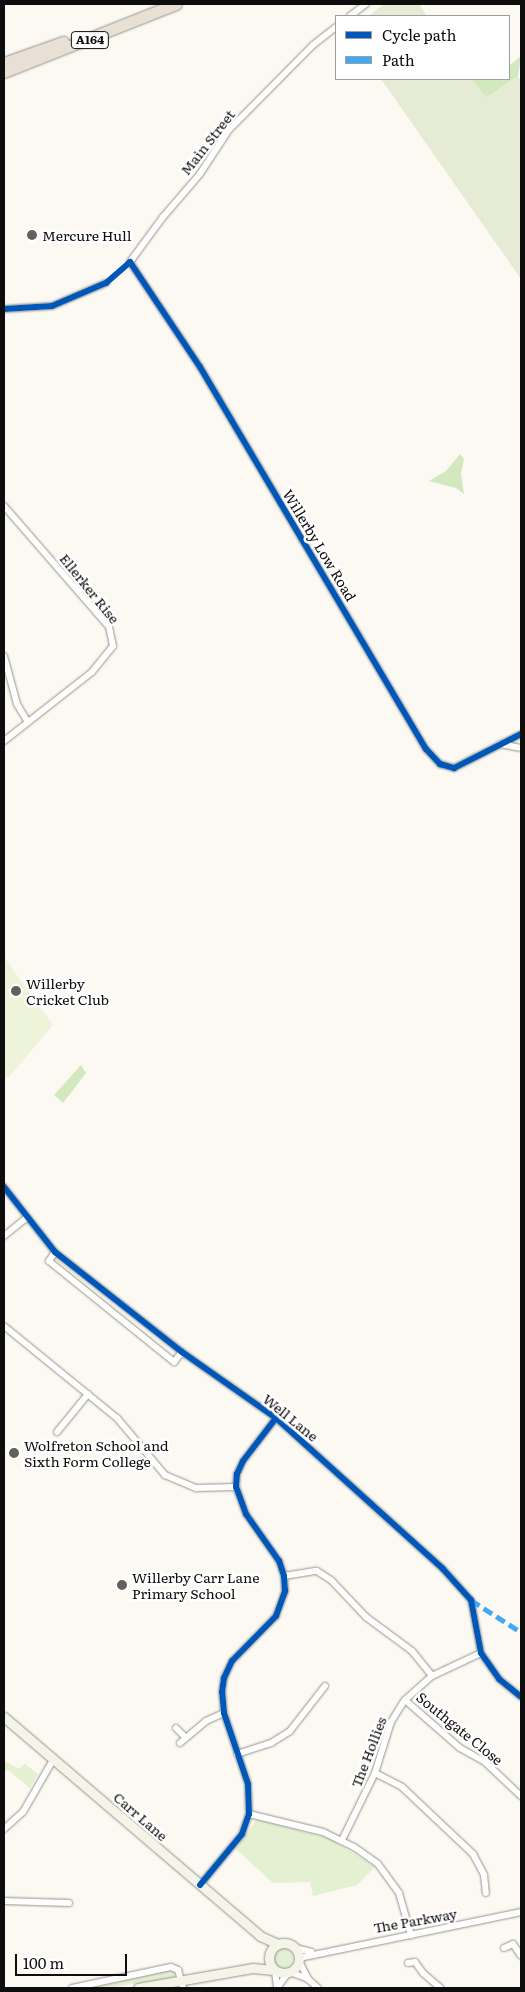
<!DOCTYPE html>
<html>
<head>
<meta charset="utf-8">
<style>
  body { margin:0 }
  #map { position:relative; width:525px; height:1992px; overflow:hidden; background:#fbf9f1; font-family:Literata,serif }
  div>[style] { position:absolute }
  .green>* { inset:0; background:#e3f0d1 }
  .round { border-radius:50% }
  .forest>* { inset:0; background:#d3e8bf }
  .cemetery>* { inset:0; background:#e6ebd5 }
  .pitch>* { inset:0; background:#edf4da }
  .roads { filter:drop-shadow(0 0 1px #949390) drop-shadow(0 0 1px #949390) }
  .street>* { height:6px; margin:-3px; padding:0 3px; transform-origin:3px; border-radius:3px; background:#fefefd }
  .secondary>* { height:9px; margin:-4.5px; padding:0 4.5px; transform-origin:4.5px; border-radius:4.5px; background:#f5f4e8 }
  .secondary>.ring { margin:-4.5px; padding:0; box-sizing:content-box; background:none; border:9px solid #f5f4e8; border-radius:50% }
  .highway>* { height:11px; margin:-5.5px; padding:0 5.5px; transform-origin:5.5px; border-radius:5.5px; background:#e9e0d5 }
  .quiet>* { height:5px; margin-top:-2.5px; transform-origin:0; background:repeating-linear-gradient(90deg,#3fa9f5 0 10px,transparent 0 15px) }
  .cycleway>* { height:6px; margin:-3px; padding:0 3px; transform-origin:3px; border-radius:3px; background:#0057b8 }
  .dots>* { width:14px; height:14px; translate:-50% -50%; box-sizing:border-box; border:2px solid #fff; border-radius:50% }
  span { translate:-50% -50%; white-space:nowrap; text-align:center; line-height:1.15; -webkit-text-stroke:5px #fff; paint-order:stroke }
  .shield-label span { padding:1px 4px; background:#fff; border:1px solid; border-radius:4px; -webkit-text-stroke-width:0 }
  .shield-label { font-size:12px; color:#0d0d0d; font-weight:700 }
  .street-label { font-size:14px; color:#0d0d0d }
  .poi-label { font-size:14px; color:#0d0d0d }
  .left { translate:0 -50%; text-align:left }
  .frame { position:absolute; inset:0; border:5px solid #0d0d0d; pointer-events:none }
  .legend { position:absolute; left:335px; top:15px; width:175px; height:65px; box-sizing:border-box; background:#fff; border:1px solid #9e9e9e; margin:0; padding:6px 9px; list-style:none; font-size:15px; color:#0d0d0d }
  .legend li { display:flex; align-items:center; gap:10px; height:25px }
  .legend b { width:25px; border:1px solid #9e9e9e }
  .scale { position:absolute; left:15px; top:1954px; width:112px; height:22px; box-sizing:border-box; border:2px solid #0d0d0d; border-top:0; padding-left:6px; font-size:15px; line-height:18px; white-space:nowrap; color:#0d0d0d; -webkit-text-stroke:4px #fff; paint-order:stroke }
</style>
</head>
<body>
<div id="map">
  <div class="green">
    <div style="clip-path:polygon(5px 1761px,19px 1769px,25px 1764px,38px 1774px,30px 1788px,7px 1769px,4px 1773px)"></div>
    <div style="clip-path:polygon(257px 1819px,331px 1839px,375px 1867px,357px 1885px,313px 1896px,310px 1882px,273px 1883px,236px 1849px)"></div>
    <div class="round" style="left:273px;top:1948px;width:20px;height:20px"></div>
    <div style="clip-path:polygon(172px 1970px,175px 1970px,174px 1977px,109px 1988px,89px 1988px)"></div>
  </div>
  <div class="forest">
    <div style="clip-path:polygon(521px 56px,518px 76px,486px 98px,472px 79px,509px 79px,509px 66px)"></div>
    <div style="clip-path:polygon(460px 454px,464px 459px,461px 474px,464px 494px,456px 488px,429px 481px,446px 471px)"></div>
    <div style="clip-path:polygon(81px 1065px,86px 1073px,63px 1103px,54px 1095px)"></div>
  </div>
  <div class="cemetery">
    <div style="clip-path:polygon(384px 4px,419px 4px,427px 16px,369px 16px)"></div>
    <div style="clip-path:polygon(518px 76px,521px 81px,521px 279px,381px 79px,472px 79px,486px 98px)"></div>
  </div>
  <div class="pitch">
    <div style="clip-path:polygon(4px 957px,53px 1025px,9px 1077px,4px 1077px)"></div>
  </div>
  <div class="roads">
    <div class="street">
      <div style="left:350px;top:16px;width:20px;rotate:-37deg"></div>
      <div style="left:336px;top:27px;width:29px;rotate:142deg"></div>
      <div style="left:313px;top:45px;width:121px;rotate:134.7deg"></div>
      <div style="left:228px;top:131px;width:51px;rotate:123.1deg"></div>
      <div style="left:200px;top:174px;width:57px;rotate:130.7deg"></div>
      <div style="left:163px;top:217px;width:56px;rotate:126.3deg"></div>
      <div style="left:130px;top:262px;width:126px;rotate:56.3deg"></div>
      <div style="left:200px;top:367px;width:444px;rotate:59.4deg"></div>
      <div style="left:426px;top:749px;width:21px;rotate:47deg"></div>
      <div style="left:440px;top:764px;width:15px;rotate:16deg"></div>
      <div style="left:454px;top:768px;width:75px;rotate:-26.9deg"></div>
      <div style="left:4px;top:309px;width:48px;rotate:-3.6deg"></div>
      <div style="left:52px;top:306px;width:59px;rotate:-23.1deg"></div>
      <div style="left:4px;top:506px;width:160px;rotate:49deg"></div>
      <div style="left:109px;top:627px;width:19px;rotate:78deg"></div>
      <div style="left:113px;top:646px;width:33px;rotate:129deg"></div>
      <div style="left:92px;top:672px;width:112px;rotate:141.9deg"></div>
      <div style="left:4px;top:656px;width:50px;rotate:74.8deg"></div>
      <div style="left:17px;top:704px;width:21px;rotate:59deg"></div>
      <div style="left:500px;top:744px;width:20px;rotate:11deg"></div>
      <div style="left:4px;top:1187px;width:83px;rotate:51.9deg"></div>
      <div style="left:55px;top:1252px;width:162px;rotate:38.2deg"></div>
      <div style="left:182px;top:1352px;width:115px;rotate:35.1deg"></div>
      <div style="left:276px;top:1418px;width:225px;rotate:42.1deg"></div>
      <div style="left:443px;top:1569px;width:42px;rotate:47.9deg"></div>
      <div style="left:471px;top:1600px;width:54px;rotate:79.3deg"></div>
      <div style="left:481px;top:1653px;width:32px;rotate:55deg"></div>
      <div style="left:499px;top:1679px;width:28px;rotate:39deg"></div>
      <div style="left:4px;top:1236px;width:28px;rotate:-39deg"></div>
      <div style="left:55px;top:1252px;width:11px;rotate:124deg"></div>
      <div style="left:49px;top:1261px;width:161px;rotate:38.9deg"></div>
      <div style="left:174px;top:1362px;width:13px;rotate:-51deg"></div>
      <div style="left:4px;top:1326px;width:146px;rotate:39.2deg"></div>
      <div style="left:117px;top:1418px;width:75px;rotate:49.9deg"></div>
      <div style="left:165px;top:1475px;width:34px;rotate:23deg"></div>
      <div style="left:196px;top:1488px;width:40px;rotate:-1.4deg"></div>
      <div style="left:57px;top:1432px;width:49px;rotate:-50.8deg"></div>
      <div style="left:284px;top:1576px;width:33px;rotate:-9deg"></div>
      <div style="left:317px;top:1571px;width:17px;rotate:33deg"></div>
      <div style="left:331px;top:1580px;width:51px;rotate:46.6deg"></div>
      <div style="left:366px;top:1617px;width:57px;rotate:36.5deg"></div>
      <div style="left:412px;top:1651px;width:32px;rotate:51deg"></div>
      <div style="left:405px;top:1700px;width:73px;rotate:41.1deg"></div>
      <div style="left:460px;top:1748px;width:29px;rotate:29deg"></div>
      <div style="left:485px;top:1762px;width:50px;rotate:43.4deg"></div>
      <div style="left:176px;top:1728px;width:13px;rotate:45deg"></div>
      <div style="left:180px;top:1743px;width:34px;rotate:-40deg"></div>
      <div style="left:206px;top:1721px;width:20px;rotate:-24deg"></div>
      <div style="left:237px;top:1754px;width:36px;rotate:-18deg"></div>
      <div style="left:271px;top:1743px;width:22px;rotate:-32deg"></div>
      <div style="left:290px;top:1731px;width:57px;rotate:-52.1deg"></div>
      <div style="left:375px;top:1773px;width:30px;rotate:27deg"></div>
      <div style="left:402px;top:1787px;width:98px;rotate:43.3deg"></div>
      <div style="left:473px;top:1854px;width:24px;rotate:62deg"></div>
      <div style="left:484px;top:1875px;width:18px;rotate:84deg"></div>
      <div style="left:249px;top:1814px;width:76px;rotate:13.7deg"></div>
      <div style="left:323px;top:1832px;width:34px;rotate:26deg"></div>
      <div style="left:354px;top:1847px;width:29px;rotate:35deg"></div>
      <div style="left:378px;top:1864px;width:36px;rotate:54deg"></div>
      <div style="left:399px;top:1893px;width:44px;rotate:74.1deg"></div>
      <div style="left:4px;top:1829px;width:25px;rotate:-42deg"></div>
      <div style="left:23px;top:1812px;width:60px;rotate:-60deg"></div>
      <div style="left:342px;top:1840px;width:75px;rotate:-63.8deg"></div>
      <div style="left:375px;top:1773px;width:53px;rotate:-72.6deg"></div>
      <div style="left:391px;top:1722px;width:26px;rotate:-58deg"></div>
      <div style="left:405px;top:1700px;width:36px;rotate:-42deg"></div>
      <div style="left:432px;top:1676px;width:54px;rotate:-25.1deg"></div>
      <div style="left:200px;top:1885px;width:66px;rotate:-50.5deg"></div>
      <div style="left:242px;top:1834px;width:21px;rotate:-71deg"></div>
      <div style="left:249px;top:1814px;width:30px;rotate:-92deg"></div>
      <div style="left:248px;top:1784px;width:75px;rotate:-108.7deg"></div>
      <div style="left:224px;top:1713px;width:21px;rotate:-95deg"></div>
      <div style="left:222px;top:1692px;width:14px;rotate:-82deg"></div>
      <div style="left:224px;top:1678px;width:19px;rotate:-65deg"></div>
      <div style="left:232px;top:1661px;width:63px;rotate:-45.6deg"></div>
      <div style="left:276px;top:1616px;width:27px;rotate:-70deg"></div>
      <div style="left:285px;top:1591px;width:15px;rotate:-94deg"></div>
      <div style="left:284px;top:1576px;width:16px;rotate:-108deg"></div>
      <div style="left:279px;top:1561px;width:57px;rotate:-125.1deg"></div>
      <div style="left:246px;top:1514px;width:29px;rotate:-110deg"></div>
      <div style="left:236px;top:1487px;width:13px;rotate:-86deg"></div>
      <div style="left:237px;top:1474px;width:14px;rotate:-65deg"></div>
      <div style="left:243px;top:1461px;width:54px;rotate:-52.5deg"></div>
      <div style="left:4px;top:1901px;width:65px;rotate:1.8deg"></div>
      <div style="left:295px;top:1948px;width:17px;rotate:13deg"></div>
      <div style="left:504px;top:1948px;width:10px;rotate:-24deg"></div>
      <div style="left:513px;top:1944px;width:14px;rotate:56deg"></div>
      <div style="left:299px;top:1958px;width:227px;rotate:-11.7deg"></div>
      <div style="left:299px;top:1961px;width:20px;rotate:63deg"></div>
      <div style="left:308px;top:1979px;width:13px;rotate:42deg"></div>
      <div style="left:408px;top:1963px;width:7px;rotate:-8deg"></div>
      <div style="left:415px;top:1962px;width:14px;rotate:54deg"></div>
      <div style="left:423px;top:1973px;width:23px;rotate:41deg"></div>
      <div style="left:275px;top:1971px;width:16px;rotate:83deg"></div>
      <div style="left:290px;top:1972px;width:19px;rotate:21deg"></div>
      <div style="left:72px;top:1988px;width:101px;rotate:-12deg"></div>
      <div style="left:171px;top:1967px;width:8px;rotate:23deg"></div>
      <div style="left:178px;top:1970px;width:19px;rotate:74deg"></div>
      <div style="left:277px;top:1988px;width:17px;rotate:-54deg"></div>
    </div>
    <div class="secondary">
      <div style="left:4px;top:1717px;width:337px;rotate:40.5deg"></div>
      <div style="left:260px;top:1936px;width:20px;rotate:24deg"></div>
      <div class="ring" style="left:269px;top:1943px;width:21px;height:21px"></div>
      <div style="left:138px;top:1988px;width:117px;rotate:-9.9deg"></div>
      <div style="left:253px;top:1968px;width:20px;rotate:6deg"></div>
    </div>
    <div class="highway">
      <div style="left:4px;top:63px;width:63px;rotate:-19.6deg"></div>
      <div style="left:4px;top:72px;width:185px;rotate:-21.6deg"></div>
    </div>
  </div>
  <div class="quiet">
    <div style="left:471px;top:1600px;width:59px;rotate:32.6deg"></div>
  </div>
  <div class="cycleway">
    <div style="left:4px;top:309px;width:48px;rotate:-3.6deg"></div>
    <div style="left:52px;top:306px;width:59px;rotate:-23.1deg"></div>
    <div style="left:106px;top:283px;width:32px;rotate:-41deg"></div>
    <div style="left:130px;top:262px;width:126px;rotate:56.3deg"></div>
    <div style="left:200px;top:367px;width:444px;rotate:59.4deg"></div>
    <div style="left:426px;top:749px;width:21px;rotate:47deg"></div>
    <div style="left:440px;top:764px;width:15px;rotate:16deg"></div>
    <div style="left:454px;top:768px;width:75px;rotate:-26.9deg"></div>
    <div style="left:4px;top:1187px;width:83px;rotate:51.9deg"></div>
    <div style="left:55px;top:1252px;width:162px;rotate:38.2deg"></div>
    <div style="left:182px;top:1352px;width:115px;rotate:35.1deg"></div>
    <div style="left:276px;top:1418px;width:225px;rotate:42.1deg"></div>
    <div style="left:443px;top:1569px;width:42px;rotate:47.9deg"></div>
    <div style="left:471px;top:1600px;width:54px;rotate:79.3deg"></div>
    <div style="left:481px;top:1653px;width:32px;rotate:55deg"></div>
    <div style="left:499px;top:1679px;width:28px;rotate:39deg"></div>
    <div style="left:200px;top:1885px;width:66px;rotate:-50.5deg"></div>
    <div style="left:242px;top:1834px;width:21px;rotate:-71deg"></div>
    <div style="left:249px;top:1814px;width:30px;rotate:-92deg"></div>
    <div style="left:248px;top:1784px;width:75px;rotate:-108.7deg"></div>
    <div style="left:224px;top:1713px;width:21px;rotate:-95deg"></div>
    <div style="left:222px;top:1692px;width:14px;rotate:-82deg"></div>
    <div style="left:224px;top:1678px;width:19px;rotate:-65deg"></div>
    <div style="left:232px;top:1661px;width:63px;rotate:-45.6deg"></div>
    <div style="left:276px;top:1616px;width:27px;rotate:-70deg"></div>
    <div style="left:285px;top:1591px;width:15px;rotate:-94deg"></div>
    <div style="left:284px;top:1576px;width:16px;rotate:-108deg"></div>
    <div style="left:279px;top:1561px;width:57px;rotate:-125.1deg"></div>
    <div style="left:246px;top:1514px;width:29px;rotate:-110deg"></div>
    <div style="left:236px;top:1487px;width:13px;rotate:-86deg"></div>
    <div style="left:237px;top:1474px;width:14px;rotate:-65deg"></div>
    <div style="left:243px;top:1461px;width:54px;rotate:-52.5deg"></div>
  </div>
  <div class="dots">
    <div style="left:32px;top:235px;background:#60605d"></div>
    <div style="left:16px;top:991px;background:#60605d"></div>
    <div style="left:14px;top:1453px;background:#60605d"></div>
    <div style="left:122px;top:1585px;background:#60605d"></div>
  </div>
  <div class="shield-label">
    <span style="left:90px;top:40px">A164</span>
  </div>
  <div class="street-label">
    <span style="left:207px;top:142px;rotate:-52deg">Main Street</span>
    <span style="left:320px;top:545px;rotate:59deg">Willerby Low Road</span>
    <span style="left:90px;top:588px;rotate:51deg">Ellerker Rise</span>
    <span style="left:291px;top:1417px;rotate:39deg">Well Lane</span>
    <span style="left:460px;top:1728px;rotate:39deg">Southgate Close</span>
    <span style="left:368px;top:1752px;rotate:-69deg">The Hollies</span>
    <span style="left:141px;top:1816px;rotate:41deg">Carr Lane</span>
    <span style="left:415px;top:1920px;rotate:-10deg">The Parkway</span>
  </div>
  <div class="poi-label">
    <span class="left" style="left:42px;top:235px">Mercure Hull</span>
    <span class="left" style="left:26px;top:991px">Willerby<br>Cricket Club</span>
    <span class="left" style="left:24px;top:1453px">Wolfreton School and<br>Sixth Form College</span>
    <span class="left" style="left:132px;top:1585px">Willerby Carr Lane<br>Primary School</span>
  </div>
  <div class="frame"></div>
  <ul class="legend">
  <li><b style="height:6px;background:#0057b8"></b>Cycle path</li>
  <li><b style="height:6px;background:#3fa9f5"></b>Path</li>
  </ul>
  <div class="scale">100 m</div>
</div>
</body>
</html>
